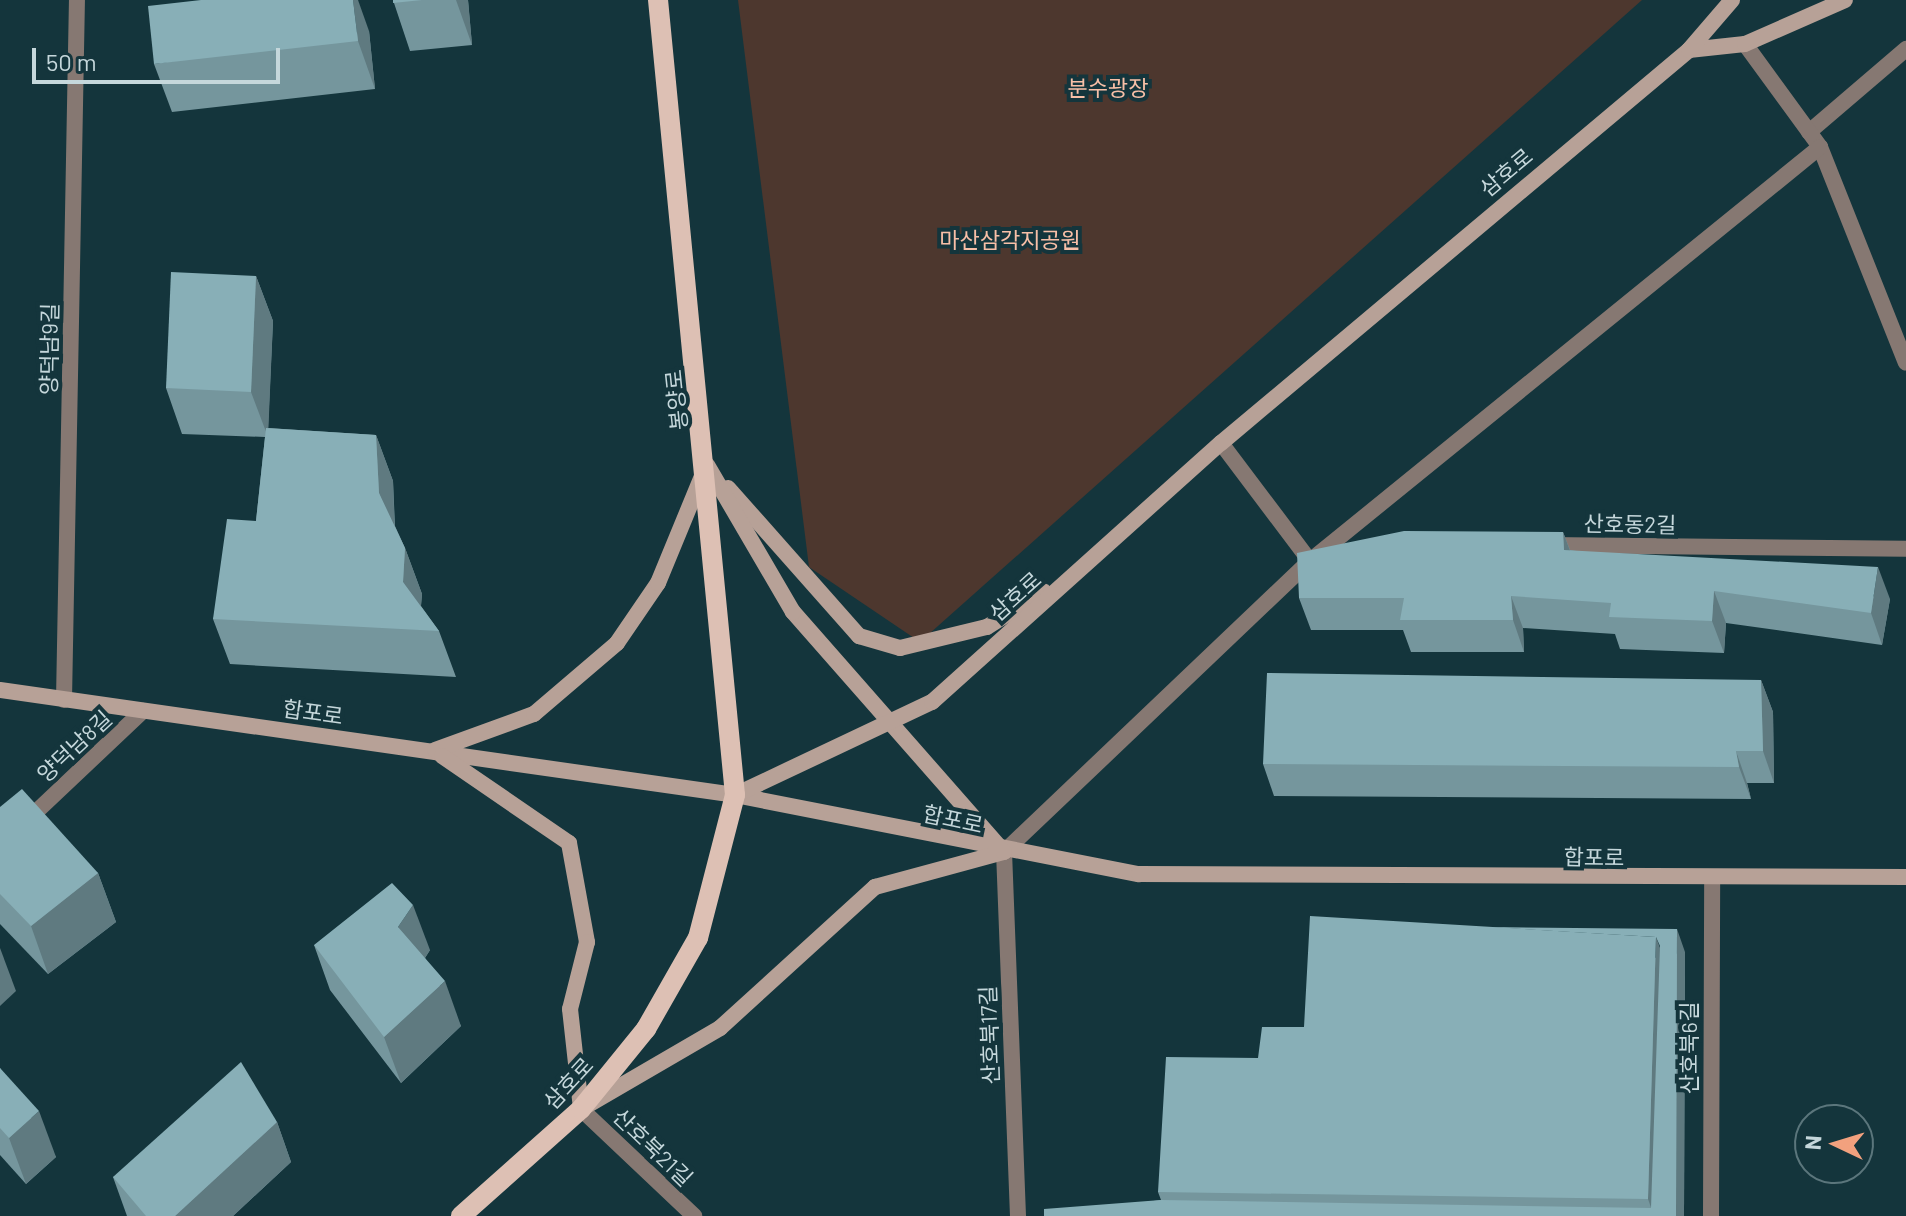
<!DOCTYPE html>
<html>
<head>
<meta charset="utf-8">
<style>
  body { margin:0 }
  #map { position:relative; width:1906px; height:1216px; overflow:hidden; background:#14353c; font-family:Barlow,"Noto Sans KR",sans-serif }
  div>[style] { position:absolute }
  .green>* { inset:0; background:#4d372e }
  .lane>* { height:16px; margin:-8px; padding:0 8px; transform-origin:8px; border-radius:8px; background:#867872 }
  .street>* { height:16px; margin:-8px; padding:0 8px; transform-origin:8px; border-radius:8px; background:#867872 }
  .secondary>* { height:16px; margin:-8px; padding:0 8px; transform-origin:8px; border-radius:8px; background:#b7a197 }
  .primary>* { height:20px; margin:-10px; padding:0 10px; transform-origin:10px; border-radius:10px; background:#ddc0b4 }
  .wall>* { inset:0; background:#75969d }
  .shaded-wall>* { inset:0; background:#5f7a80 }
  .building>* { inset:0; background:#88afb7 }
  span { translate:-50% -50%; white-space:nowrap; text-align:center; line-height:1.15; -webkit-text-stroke:8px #14353c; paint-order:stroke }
  .park-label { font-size:22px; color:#f7bfa7 }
  .street-label { font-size:22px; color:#c5d7db }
  .north { position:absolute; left:1794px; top:1104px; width:80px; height:80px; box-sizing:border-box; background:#14353c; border:2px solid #5b767c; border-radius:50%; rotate:274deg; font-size:22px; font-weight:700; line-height:32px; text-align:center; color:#c5d7db }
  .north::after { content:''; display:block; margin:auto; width:28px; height:36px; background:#f2a17e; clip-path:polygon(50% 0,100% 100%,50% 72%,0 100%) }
  .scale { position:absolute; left:32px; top:48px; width:248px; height:36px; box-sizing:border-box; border:4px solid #c5d7db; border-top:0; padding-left:10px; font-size:24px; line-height:28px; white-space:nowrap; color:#c5d7db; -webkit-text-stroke:6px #14353c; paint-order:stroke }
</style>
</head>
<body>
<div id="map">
  <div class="green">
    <div style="clip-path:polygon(738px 0,1642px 0,920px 642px,809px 567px)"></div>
  </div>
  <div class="lane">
    <div style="left:1809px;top:132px;width:128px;rotate:-40.6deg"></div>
  </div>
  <div class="street">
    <div style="left:1745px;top:44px;width:127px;rotate:53.9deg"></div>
    <div style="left:1820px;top:147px;width:232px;rotate:68.3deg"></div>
    <div style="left:1221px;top:443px;width:148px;rotate:53deg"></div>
    <div style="left:1310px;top:561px;width:8px;rotate:-7deg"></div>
    <div style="left:1548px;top:545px;width:358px;rotate:0.6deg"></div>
    <div style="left:64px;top:700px;width:700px;rotate:-88.94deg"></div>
    <div style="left:0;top:846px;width:197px;rotate:-43.4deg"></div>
    <div style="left:581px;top:1109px;width:156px;rotate:43.4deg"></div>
    <div style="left:1018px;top:1216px;width:364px;rotate:-92.2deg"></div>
    <div style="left:1004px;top:852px;width:422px;rotate:-43.6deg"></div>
    <div style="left:1310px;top:561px;width:657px;rotate:-39.07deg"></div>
    <div style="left:1711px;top:1216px;width:336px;rotate:-89.8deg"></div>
  </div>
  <div class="secondary">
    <div style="left:1689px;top:50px;width:56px;rotate:-6.1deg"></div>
    <div style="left:1745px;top:44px;width:109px;rotate:-23.7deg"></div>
    <div style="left:728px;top:488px;width:198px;rotate:48.5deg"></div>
    <div style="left:859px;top:636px;width:43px;rotate:16.3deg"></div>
    <div style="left:900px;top:648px;width:89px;rotate:-13.6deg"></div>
    <div style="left:987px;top:627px;width:67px;rotate:-32.3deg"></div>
    <div style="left:0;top:690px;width:742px;rotate:8.13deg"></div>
    <div style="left:735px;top:795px;width:412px;rotate:11.1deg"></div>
    <div style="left:1139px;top:874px;width:767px;rotate:0.22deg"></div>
    <div style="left:435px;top:750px;width:105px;rotate:-20deg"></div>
    <div style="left:534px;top:714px;width:109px;rotate:-40.5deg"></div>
    <div style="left:617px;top:643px;width:73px;rotate:-55.7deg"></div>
    <div style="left:658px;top:583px;width:118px;rotate:-67.6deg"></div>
    <div style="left:442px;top:756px;width:154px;rotate:34.4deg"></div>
    <div style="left:569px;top:843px;width:101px;rotate:79.7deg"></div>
    <div style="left:587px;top:942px;width:69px;rotate:104.2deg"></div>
    <div style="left:570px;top:1009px;width:101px;rotate:83.7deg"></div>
    <div style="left:581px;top:1109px;width:161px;rotate:-30.2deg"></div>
    <div style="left:720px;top:1028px;width:210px;rotate:-42.3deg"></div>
    <div style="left:875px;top:887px;width:134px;rotate:-15.2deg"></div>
    <div style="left:1004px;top:852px;width:320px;rotate:-131.3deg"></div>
    <div style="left:793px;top:612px;width:170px;rotate:-120.3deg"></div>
    <div style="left:735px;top:795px;width:218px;rotate:-25.3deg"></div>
    <div style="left:932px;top:702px;width:388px;rotate:-41.9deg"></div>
    <div style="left:1221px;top:443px;width:611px;rotate:-40.02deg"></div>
    <div style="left:1689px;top:50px;width:66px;rotate:-49.3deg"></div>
  </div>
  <div class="primary">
    <div style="left:461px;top:1216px;width:161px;rotate:-41.7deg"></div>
    <div style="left:581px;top:1109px;width:103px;rotate:-50.9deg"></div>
    <div style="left:646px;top:1029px;width:105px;rotate:-60.3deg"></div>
    <div style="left:698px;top:938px;width:148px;rotate:-75.5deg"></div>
    <div style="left:735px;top:795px;width:799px;rotate:-95.53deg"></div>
  </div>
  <div class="wall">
    <div style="clip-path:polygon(393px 0,468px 0,472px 45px,410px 51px)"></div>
    <div style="clip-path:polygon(369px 31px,375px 89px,172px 112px,154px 64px)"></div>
    <div style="clip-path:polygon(256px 276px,273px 321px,268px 428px,376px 435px,393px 481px,395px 526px,405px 548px,422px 594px,421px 606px,439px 631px,456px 677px,230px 664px,213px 619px,256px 521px,265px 437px,182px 434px,166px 388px)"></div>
    <div style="clip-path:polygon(1563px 532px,1570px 550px,1890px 599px,1882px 645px,1726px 623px,1724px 653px,1620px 649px,1615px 634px,1523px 628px,1524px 652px,1411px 652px,1403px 630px,1311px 630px,1299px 598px)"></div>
    <div style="clip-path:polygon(1761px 680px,1773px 712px,1774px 783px,1747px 783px,1751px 799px,1274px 796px,1263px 764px)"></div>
    <div style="clip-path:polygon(0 807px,98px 873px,116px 922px,48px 974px,0 924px)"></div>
    <div style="clip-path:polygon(314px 945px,430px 950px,425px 958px,461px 1026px,401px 1083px,330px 990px)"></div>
    <div style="clip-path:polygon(1685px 952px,1684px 1216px,1044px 1216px,1161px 1200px,1158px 1192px,1258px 1058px,1304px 1027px)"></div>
    <div style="clip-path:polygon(0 1068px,56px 1157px,26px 1184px,0 1155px)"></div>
    <div style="clip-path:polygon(277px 1122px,291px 1162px,233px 1216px,127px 1216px,113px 1177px)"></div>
  </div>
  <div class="shaded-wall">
    <div style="clip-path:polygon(353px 0,358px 0,369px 31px,375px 89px,358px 41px)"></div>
    <div style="clip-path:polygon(456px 0,468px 0,472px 45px)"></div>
    <div style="clip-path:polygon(256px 276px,273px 321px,268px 437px,251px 392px)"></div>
    <div style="clip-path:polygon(376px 435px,393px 481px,395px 538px,379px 493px)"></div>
    <div style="clip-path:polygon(1563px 532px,1575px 564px,1564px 550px)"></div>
    <div style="clip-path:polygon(405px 548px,422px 594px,419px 627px,403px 582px)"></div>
    <div style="clip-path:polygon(1878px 567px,1890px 599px,1882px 645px,1871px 613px)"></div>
    <div style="clip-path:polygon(1714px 591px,1726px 623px,1724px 653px,1712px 621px)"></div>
    <div style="clip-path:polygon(1511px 596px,1523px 628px,1524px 652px,1513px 620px)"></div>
    <div style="clip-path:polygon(1761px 680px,1773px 712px,1774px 783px,1763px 751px)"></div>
    <div style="clip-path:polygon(1736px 751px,1747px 783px,1751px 799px,1739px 767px)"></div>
    <div style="clip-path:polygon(98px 873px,116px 922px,48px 974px,31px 926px)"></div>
    <div style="clip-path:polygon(413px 905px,430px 950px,415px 973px,398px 927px)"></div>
    <div style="clip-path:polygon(1677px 929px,1685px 952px,1684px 1216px,1676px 1216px)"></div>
    <div style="clip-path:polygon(1656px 937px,1668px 969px,1654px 1216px,1648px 1199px)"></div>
    <div style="clip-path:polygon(0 948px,16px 991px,0 1006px)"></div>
    <div style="clip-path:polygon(445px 981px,461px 1026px,401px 1083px,384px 1037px)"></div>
    <div style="clip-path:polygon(39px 1111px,56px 1157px,26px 1184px,9px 1138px)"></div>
    <div style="clip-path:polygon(277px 1122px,291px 1162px,233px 1216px,175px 1216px)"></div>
  </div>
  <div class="building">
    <div style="clip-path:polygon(201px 0,353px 0,358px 41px,154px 64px,148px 6px)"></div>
    <div style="clip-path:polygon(393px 0,422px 0,393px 3px)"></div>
    <div style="clip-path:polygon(171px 272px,256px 276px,251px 392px,166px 388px)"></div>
    <div style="clip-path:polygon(266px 428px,376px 435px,379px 493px,405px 548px,403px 582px,439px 631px,213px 619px,227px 519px,256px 521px)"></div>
    <div style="clip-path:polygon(1404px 531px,1563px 532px,1564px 550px,1878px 567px,1871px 613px,1714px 591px,1712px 621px,1609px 617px,1611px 603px,1511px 596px,1513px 620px,1400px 620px,1404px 598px,1299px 598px,1297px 553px)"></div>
    <div style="clip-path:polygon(1267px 673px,1761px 680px,1763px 751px,1736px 751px,1739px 767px,1263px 764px)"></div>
    <div style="clip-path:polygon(22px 789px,98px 873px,31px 926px,0 894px,0 807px)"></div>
    <div style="clip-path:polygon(392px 883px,413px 905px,398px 927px,445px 981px,384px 1037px,314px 945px)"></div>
    <div style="clip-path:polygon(1310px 916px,1656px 937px,1648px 1199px,1158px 1192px,1166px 1057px,1258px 1058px,1262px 1027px,1304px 1027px)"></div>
    <div style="clip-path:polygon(1486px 927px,1677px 929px,1676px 1216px,1044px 1216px,1044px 1209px,1161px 1200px,1651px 1208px,1660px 946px,1656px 937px)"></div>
    <div style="clip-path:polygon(241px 1062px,277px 1122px,175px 1216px,146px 1216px,113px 1177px)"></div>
    <div style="clip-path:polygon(0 1068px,39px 1111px,9px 1138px,0 1128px)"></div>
  </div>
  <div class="park-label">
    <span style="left:1108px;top:88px">분수광장</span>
    <span style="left:1010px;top:240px">마산삼각지공원</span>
  </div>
  <div class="street-label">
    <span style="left:1506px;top:172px;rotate:-40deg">삼호로</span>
    <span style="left:49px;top:349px;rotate:-89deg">양덕남9길</span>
    <span style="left:676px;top:400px;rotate:-96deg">봉양로</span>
    <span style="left:1630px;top:524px;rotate:1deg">산호동2길</span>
    <span style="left:1015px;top:596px;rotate:-42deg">삼호로</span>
    <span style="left:313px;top:712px;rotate:8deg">합포로</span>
    <span style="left:74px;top:746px;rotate:-43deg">양덕남8길</span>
    <span style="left:953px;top:819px;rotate:12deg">합포로</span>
    <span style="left:1594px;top:857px;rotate:1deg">합포로</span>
    <span style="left:989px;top:1035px;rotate:-92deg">산호북17길</span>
    <span style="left:1689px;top:1048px;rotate:-90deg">산호북6길</span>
    <span style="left:568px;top:1083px;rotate:-47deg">삼호로</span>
    <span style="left:653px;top:1147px;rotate:44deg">산호북21길</span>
  </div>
  <div class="north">N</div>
  <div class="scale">50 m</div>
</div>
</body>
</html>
